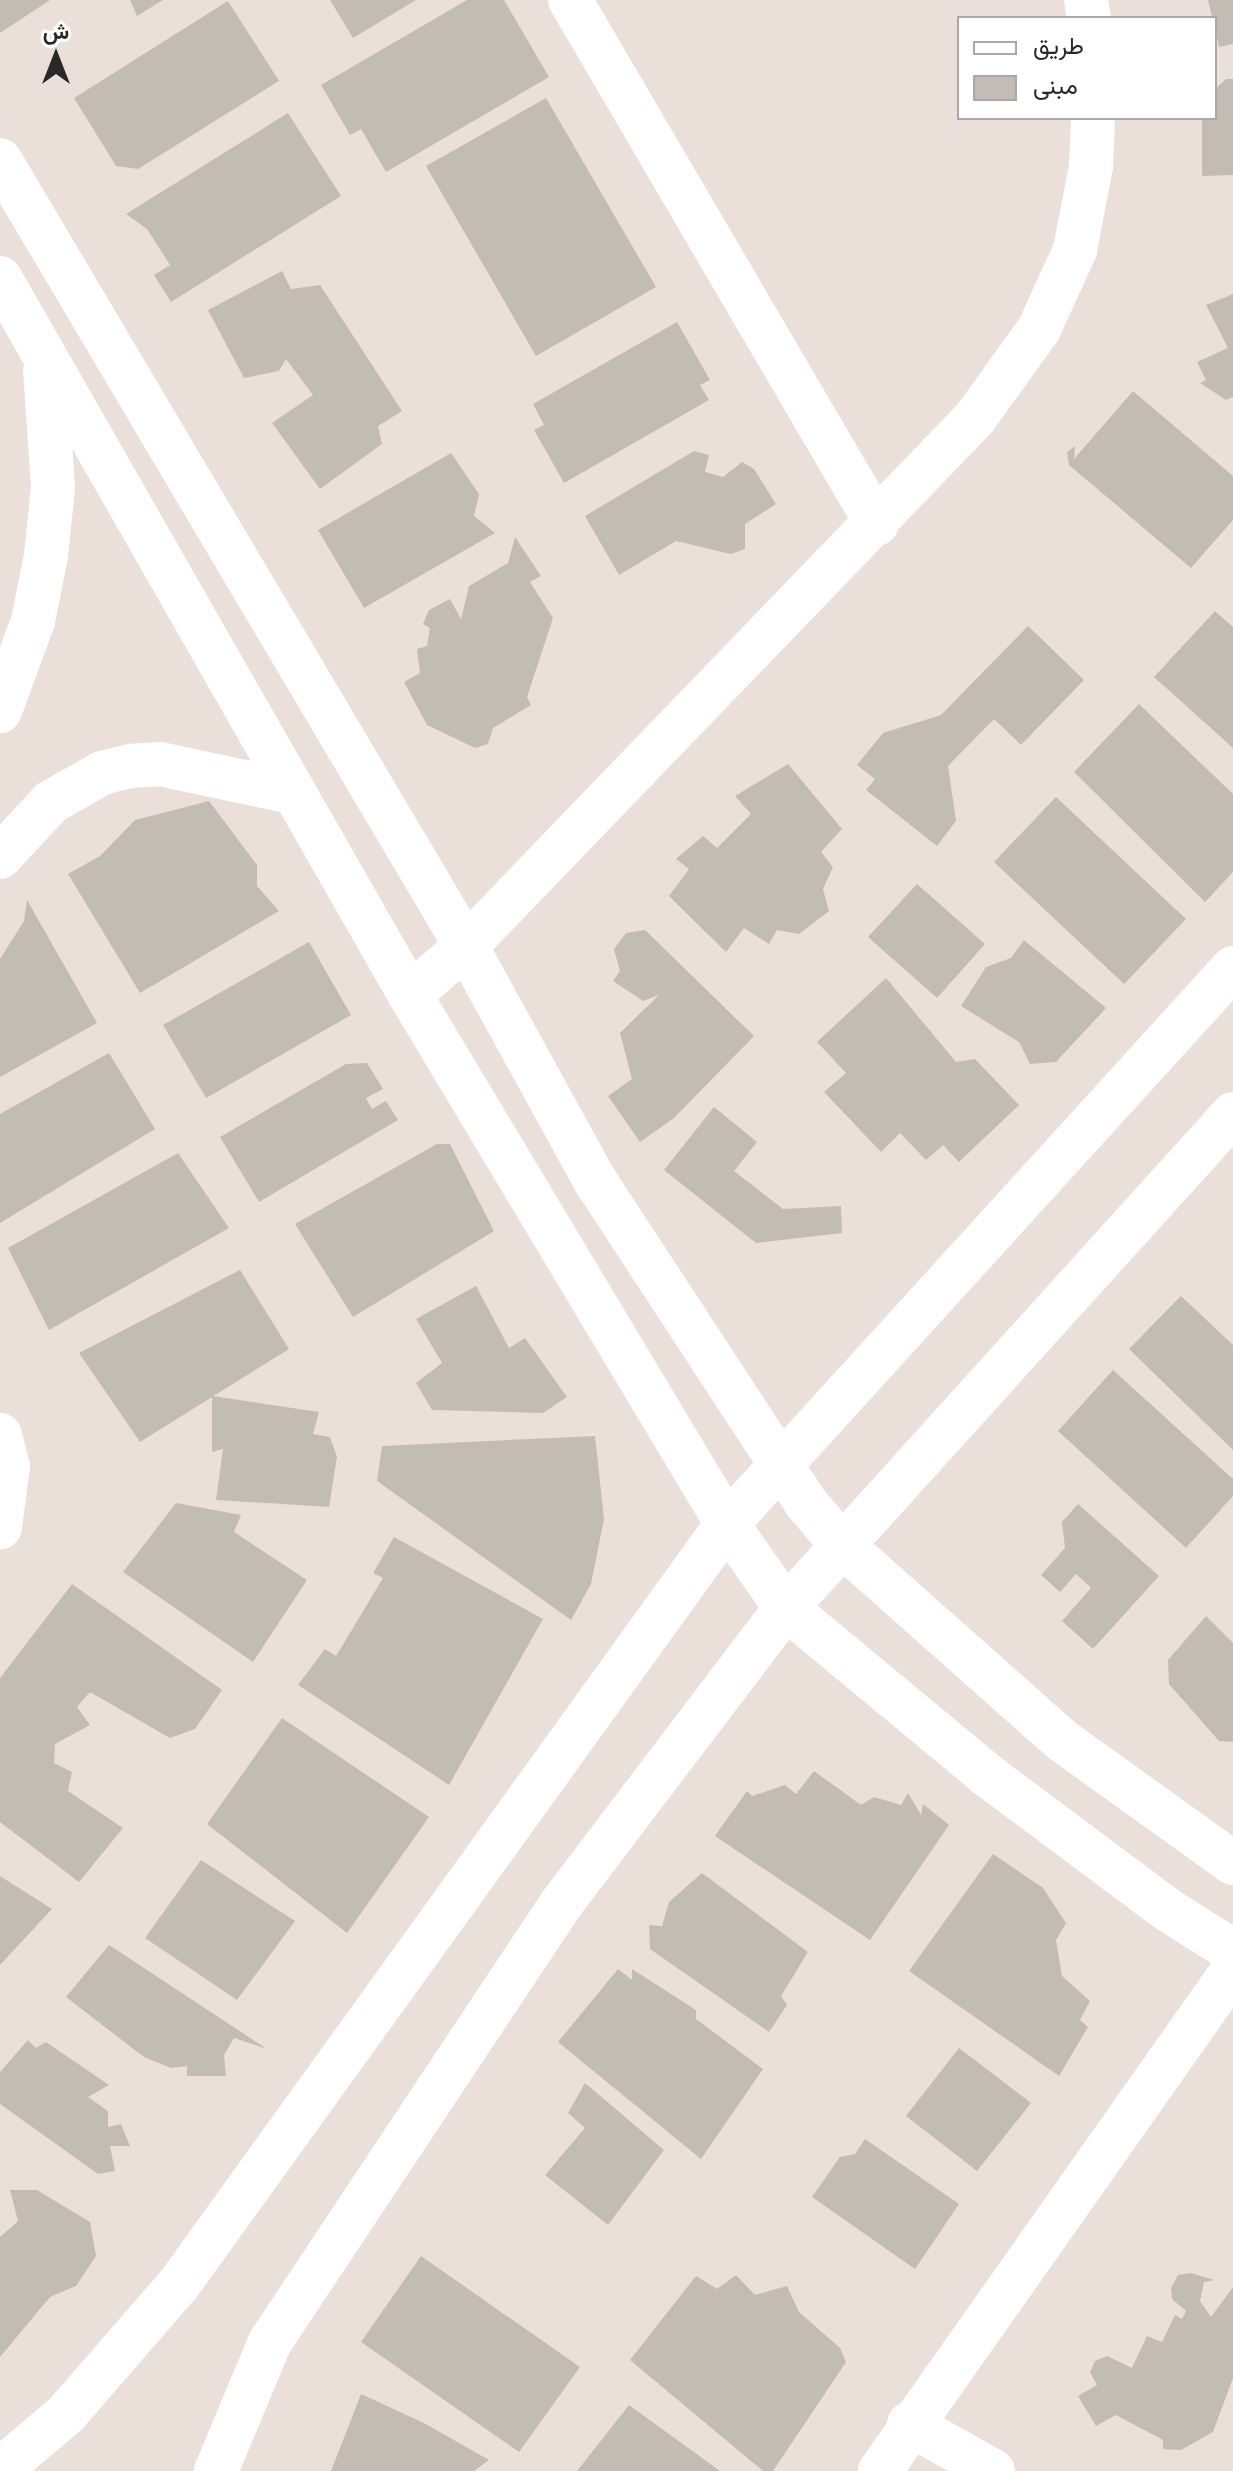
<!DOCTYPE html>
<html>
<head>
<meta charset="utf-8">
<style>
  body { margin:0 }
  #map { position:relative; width:1233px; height:2471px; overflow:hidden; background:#ebe0d9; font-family:"Nunito Sans",Vazirmatn,sans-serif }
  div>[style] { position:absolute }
  .building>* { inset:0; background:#c2bcb5 }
  .minor>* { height:44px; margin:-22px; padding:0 22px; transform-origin:22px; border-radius:22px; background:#fff }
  span { translate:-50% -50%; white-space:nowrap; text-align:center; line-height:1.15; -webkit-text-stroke:8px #fff; paint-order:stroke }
  .legend { position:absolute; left:957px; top:16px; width:260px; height:104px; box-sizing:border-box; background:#fff; border:2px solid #a9a9a9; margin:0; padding:10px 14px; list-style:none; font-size:24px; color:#282828 }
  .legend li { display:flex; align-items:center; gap:16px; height:40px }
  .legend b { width:40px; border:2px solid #a9a9a9 }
  .north { position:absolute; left:16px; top:16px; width:80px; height:80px; -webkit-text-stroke:6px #fff; paint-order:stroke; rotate:0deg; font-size:22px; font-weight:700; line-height:32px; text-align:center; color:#282828 }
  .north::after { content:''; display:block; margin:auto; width:28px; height:36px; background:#282828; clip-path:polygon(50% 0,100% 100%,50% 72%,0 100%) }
</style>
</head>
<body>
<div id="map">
  <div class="building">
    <div style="clip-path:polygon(0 0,50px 0,0 33px)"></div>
    <div style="clip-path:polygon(130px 0,163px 0,137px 16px)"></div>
    <div style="clip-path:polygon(330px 0,416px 0,353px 38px)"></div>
    <div style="clip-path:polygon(467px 0,504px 0,549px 77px,386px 172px,361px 129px,350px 135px,321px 85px)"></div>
    <div style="clip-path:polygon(1208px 0,1233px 0,1233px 44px,1219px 47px)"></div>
    <div style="clip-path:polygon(228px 1px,279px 81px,138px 169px,116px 166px,74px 98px)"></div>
    <div style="clip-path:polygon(1226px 79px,1233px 79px,1233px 175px,1202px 176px,1202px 118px,1215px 118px,1215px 89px)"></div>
    <div style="clip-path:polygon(546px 98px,656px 287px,536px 356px,426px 166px)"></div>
    <div style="clip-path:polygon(288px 113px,341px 196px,171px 302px,154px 275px,170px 265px,147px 229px,126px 214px)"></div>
    <div style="clip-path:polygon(282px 271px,291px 289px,320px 285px,402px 411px,378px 426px,382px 444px,320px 489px,272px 423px,313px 395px,286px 359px,279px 371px,244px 378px,208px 310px)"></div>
    <div style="clip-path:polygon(1233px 294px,1233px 397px,1226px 400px,1200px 383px,1206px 380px,1197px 362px,1228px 348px,1206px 305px)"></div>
    <div style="clip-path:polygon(677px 322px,710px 380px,700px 385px,709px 400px,564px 483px,534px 430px,544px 425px,533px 404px)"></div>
    <div style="clip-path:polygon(1133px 391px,1233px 476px,1233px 520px,1191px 568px,1069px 465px,1067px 452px,1075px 446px,1074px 459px)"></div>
    <div style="clip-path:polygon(694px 451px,709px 455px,705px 472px,723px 477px,742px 462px,754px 469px,776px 504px,745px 524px,745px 549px,731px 554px,676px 541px,619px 575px,585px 516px)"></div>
    <div style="clip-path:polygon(451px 453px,479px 494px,474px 516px,495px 533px,364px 608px,318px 530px)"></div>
    <div style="clip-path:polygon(515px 537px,541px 576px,530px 582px,553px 618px,527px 697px,531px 705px,493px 728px,488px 744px,475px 748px,427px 725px,404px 682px,420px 673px,417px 649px,427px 646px,430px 628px,423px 624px,429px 610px,450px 599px,461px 619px,469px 586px,508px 563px)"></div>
    <div style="clip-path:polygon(1215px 611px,1233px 627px,1233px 748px,1154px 677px)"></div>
    <div style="clip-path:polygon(1028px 626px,1084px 680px,1021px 745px,994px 719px,948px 766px,956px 821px,937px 846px,866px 790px,875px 779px,857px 765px,883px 733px,941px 715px)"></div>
    <div style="clip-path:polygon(1139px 704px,1233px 794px,1233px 872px,1205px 902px,1074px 772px)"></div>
    <div style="clip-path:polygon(788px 764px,842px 829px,821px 852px,833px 867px,823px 889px,829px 911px,799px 934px,777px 930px,769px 944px,744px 928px,726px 952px,669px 896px,689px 869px,676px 859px,703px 836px,717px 848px,751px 814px,735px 796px)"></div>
    <div style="clip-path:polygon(1056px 797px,1186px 919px,1124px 984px,994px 862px)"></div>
    <div style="clip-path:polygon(209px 801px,257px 865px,257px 886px,279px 911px,140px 993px,68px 874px,100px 856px,135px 820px)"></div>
    <div style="clip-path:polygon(917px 884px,985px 944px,937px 998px,868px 937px)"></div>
    <div style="clip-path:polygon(27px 900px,97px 1023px,0 1077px,0 959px,24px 921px)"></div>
    <div style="clip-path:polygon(645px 930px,754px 1036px,674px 1118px,640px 1142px,608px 1096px,632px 1079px,620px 1033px,659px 995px,643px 1001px,613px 981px,620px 971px,614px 949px,626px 933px)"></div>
    <div style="clip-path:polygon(1024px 940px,1106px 1008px,1056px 1062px,1030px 1064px,1019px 1042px,961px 1006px,986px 967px,1011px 958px)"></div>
    <div style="clip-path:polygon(309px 942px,351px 1015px,206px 1098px,163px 1025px)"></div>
    <div style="clip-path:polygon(886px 978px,956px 1062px,975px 1059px,1019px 1105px,959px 1162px,943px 1145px,926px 1160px,900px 1133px,881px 1152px,824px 1092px,846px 1073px,817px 1042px)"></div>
    <div style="clip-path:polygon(109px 1053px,155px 1129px,0 1223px,0 1114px)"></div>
    <div style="clip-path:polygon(367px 1063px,383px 1089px,366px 1098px,372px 1109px,386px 1101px,398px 1120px,259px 1202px,220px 1137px,346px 1064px)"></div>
    <div style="clip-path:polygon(714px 1107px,757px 1142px,734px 1171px,783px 1209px,841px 1206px,842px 1233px,756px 1243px,664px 1170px)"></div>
    <div style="clip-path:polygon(437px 1144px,450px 1144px,494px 1231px,353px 1317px,295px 1224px)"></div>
    <div style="clip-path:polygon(178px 1153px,229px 1228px,49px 1330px,8px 1248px)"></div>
    <div style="clip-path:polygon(240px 1270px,289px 1349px,140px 1442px,79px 1353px)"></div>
    <div style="clip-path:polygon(476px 1286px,509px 1348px,525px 1338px,567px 1397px,543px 1413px,432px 1410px,416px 1383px,442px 1363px,416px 1319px)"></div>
    <div style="clip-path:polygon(1181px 1296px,1233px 1345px,1233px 1450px,1129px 1349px)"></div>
    <div style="clip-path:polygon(1113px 1370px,1233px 1479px,1233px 1496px,1186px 1548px,1058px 1431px)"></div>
    <div style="clip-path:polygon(212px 1396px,319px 1412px,313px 1434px,330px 1437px,337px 1457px,329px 1507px,216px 1500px,223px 1449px,212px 1452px)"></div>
    <div style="clip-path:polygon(595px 1436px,604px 1519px,591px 1584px,571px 1620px,377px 1481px,382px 1446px)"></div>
    <div style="clip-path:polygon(176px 1503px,241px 1515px,234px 1532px,307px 1580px,253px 1662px,123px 1572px)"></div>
    <div style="clip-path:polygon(1078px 1504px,1159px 1576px,1093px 1649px,1062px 1621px,1091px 1588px,1076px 1574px,1060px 1592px,1041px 1575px,1065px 1548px,1062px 1522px)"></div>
    <div style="clip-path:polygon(394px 1537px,543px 1619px,449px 1785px,298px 1685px,325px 1649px,336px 1656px,383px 1578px,373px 1573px)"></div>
    <div style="clip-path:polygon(72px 1584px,222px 1690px,195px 1729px,170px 1738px,90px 1692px,77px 1707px,90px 1725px,55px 1744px,54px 1763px,72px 1772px,68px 1791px,123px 1828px,79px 1882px,0 1822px,0 1678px)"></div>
    <div style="clip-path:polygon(1206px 1616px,1233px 1643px,1233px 1742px,1219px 1741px,1169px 1684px,1168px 1660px)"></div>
    <div style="clip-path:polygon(282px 1718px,429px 1817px,347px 1933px,207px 1824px)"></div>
    <div style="clip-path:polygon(814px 1771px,861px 1805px,874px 1797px,901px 1805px,908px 1793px,921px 1815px,923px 1804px,949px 1825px,870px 1940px,715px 1836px,747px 1791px,752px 1796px,785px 1785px,796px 1794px)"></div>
    <div style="clip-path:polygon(993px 1854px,1043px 1888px,1066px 1923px,1056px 1940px,1062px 1976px,1090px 2001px,1080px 2020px,1088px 2027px,1059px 2076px,909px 1971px)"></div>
    <div style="clip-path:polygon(201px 1860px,295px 1921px,237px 2000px,145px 1938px)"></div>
    <div style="clip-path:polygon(702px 1873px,808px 1952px,781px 1996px,787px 2005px,769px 2032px,650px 1949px,649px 1925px,662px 1926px,669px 1902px)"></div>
    <div style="clip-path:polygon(0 1876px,52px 1909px,0 1965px)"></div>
    <div style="clip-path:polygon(109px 1945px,264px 2047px,264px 2048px,234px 2038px,224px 2055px,226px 2076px,187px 2076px,187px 2066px,171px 2068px,144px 2057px,66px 1997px)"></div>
    <div style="clip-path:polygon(618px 1969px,632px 1980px,632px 1969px,696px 2010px,696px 2019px,763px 2069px,701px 2159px,558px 2042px)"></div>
    <div style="clip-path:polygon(28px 2040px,36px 2048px,46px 2042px,109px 2085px,88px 2097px,108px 2111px,108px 2127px,121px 2124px,130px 2146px,110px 2146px,115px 2171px,98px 2174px,0 2104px,0 2072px)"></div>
    <div style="clip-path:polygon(959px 2048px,1031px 2103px,977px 2171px,906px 2116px)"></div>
    <div style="clip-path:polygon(585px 2083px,664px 2150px,608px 2225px,545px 2175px,585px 2128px,568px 2113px)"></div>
    <div style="clip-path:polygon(865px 2139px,959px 2204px,915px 2269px,812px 2197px,840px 2157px,855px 2154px)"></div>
    <div style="clip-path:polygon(10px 2190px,37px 2190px,90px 2222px,96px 2256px,76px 2286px,50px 2297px,0 2357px,0 2237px,18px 2221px)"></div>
    <div style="clip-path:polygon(421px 2256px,580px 2367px,519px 2452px,361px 2342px)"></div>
    <div style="clip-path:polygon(1191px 2273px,1214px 2280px,1204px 2282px,1200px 2301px,1211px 2317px,1233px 2287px,1233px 2378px,1213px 2432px,1181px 2450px,1163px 2449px,1163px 2440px,1116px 2415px,1096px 2426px,1078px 2396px,1097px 2385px,1090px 2372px,1095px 2361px,1107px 2356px,1132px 2368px,1147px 2336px,1162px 2342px,1175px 2315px,1182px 2319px,1186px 2311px,1172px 2299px,1171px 2288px,1178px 2275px)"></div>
    <div style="clip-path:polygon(736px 2275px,755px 2295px,787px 2286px,799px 2312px,840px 2348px,846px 2362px,773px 2471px,763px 2471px,630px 2360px,696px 2276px,717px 2289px)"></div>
    <div style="clip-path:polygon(361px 2394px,424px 2423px,489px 2460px,474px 2471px,331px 2471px)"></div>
    <div style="clip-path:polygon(629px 2405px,720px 2471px,577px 2471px)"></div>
  </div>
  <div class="minor">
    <div style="left:570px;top:0;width:607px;rotate:59.63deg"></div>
    <div style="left:1086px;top:0;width:18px;rotate:81deg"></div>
    <div style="left:0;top:160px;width:914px;rotate:59.34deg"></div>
    <div style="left:466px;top:946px;width:269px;rotate:61.2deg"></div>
    <div style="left:596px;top:1182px;width:384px;rotate:56.8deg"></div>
    <div style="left:806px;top:1503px;width:55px;rotate:49.4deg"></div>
    <div style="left:842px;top:1545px;width:295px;rotate:41.6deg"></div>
    <div style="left:1063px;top:1741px;width:209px;rotate:35.7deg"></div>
    <div style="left:0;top:278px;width:826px;rotate:60.24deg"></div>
    <div style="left:410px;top:995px;width:617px;rotate:59.07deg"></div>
    <div style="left:727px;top:1524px;width:103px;rotate:54.9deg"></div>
    <div style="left:786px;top:1608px;width:261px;rotate:39.7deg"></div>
    <div style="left:987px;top:1775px;width:226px;rotate:36.7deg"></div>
    <div style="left:1168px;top:1910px;width:77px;rotate:32.2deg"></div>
    <div style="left:0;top:711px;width:96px;rotate:-69.9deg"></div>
    <div style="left:33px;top:621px;width:66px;rotate:-78.7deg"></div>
    <div style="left:46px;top:556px;width:69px;rotate:-84.2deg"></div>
    <div style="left:53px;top:487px;width:116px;rotate:-93.9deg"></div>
    <div style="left:0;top:857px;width:75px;rotate:-47.2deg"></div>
    <div style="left:51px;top:802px;width:59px;rotate:-29.6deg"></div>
    <div style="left:102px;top:773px;width:30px;rotate:-14deg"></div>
    <div style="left:131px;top:766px;width:29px;rotate:-4deg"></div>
    <div style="left:160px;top:764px;width:135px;rotate:12deg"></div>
    <div style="left:410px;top:995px;width:74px;rotate:-41.2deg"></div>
    <div style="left:466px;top:946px;width:733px;rotate:-46.05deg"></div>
    <div style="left:975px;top:418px;width:110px;rotate:-54.3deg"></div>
    <div style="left:1039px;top:329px;width:87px;rotate:-65.5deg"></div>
    <div style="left:1075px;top:250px;width:86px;rotate:-79.2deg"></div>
    <div style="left:1091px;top:166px;width:48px;rotate:-87.6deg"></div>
    <div style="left:0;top:1435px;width:32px;rotate:76deg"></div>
    <div style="left:8px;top:1466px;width:62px;rotate:97.5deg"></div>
    <div style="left:909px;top:2424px;width:96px;rotate:29.2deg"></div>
    <div style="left:0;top:2470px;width:87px;rotate:-40.3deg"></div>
    <div style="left:66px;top:2414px;width:172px;rotate:-49deg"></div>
    <div style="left:179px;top:2284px;width:937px;rotate:-54.21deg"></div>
    <div style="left:727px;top:1524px;width:752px;rotate:-47.7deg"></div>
    <div style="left:216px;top:2471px;width:140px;rotate:-67.3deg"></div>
    <div style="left:270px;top:2342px;width:526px;rotate:-56.4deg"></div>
    <div style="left:561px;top:1904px;width:372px;rotate:-52.8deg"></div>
    <div style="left:786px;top:1608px;width:666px;rotate:-47.86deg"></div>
    <div style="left:880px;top:2471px;width:613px;rotate:-54.83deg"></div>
  </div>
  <ul class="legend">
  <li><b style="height:10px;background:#fff"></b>طريق</li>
  <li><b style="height:22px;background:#c2bcb5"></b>مبنى</li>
  </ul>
  <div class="north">ش</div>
</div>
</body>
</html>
